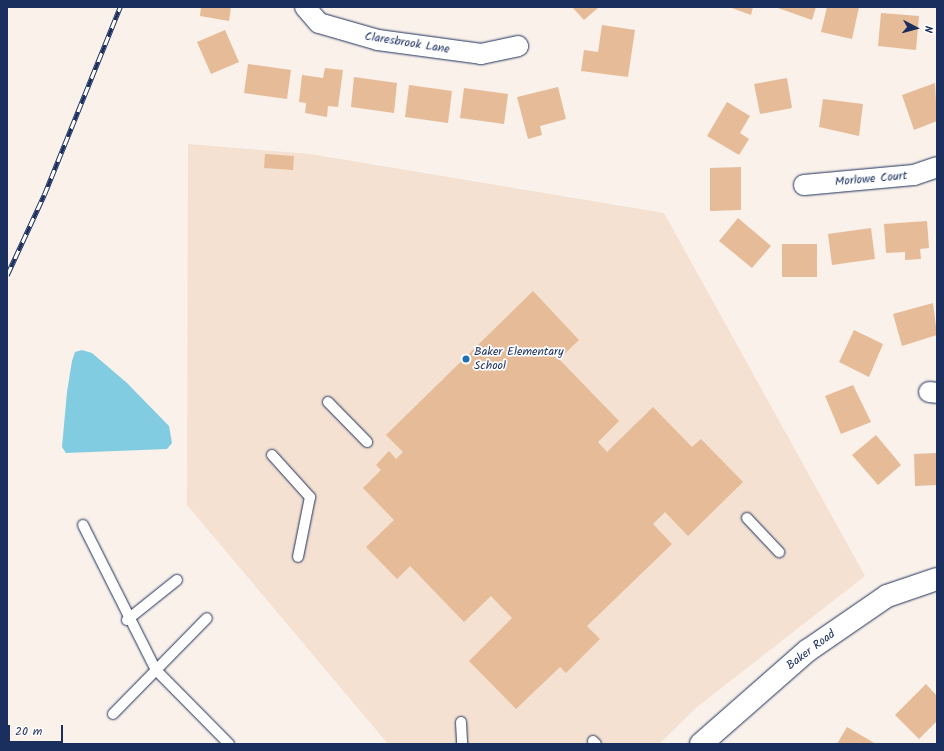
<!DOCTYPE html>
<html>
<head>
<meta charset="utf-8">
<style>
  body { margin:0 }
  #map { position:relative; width:944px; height:751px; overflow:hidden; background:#faf1ea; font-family:Kalam,sans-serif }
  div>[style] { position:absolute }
  .built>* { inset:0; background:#f4e1d1 }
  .water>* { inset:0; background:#82cce2 }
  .building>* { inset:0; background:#e6bb97 }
  .roads { filter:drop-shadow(0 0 1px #1b2f5e) drop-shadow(0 0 1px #1b2f5e) }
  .service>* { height:10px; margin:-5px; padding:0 5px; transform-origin:5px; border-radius:5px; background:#fff }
  .minor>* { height:20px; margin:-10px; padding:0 10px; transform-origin:10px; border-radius:10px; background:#fff }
  .secondary>* { height:22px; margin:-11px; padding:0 11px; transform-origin:11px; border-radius:11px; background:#fff }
  .rail>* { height:4.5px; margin-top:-2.25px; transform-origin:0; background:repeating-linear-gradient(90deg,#fff 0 9px,#1b2f5e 0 18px); box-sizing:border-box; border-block:1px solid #1b2f5e }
  .dots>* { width:11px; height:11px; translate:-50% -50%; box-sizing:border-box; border:2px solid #fff; border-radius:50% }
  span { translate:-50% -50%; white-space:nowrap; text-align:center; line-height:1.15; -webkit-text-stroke:3.5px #fff; paint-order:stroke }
  .street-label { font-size:12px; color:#1b2f5e }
  .poi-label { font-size:12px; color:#1b2f5e }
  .left { translate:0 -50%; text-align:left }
  .frame { position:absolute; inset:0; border:8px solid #1b2f5e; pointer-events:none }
  .north { position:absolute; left:896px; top:8px; width:40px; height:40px; -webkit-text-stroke:3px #fff; paint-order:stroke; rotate:96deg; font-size:11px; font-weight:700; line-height:16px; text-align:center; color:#1b2f5e }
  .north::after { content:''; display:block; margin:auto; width:14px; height:18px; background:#1b2f5e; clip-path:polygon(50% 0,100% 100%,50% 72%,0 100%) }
  .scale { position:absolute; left:8px; top:725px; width:55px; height:18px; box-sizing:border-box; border:2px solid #1b2f5e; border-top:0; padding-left:5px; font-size:12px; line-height:14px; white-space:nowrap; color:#1b2f5e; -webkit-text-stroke:3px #fff; paint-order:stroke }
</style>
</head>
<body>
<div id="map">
  <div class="built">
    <div style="clip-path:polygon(188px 144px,310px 154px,664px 213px,865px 576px,697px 707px,659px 744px,388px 744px,187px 505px)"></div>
  </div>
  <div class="water">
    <div style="clip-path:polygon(82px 350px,92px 353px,127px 383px,169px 426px,172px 443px,167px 449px,66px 453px,62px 447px,67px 392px,72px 361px,75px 352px)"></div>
  </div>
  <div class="building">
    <div style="clip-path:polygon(201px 7px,231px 7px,229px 21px,200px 16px)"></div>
    <div style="clip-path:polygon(572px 7px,599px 7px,584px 20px)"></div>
    <div style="clip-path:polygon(729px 7px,753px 7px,751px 15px)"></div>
    <div style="clip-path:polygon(775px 7px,816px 7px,812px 20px)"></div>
    <div style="clip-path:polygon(827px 7px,859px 7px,852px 39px,821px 32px)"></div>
    <div style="clip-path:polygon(881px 13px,919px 16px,916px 50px,878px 46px)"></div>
    <div style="clip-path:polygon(602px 25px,635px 30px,628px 77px,581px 71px,584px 50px,598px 52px)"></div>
    <div style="clip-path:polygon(225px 30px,239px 62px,211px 74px,197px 42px)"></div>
    <div style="clip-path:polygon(248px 64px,291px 70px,287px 99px,244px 93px)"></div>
    <div style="clip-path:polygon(325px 68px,343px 70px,338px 107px,328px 106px,327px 117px,305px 113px,306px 103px,299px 102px,302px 75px,323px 78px)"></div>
    <div style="clip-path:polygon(354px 77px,397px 83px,394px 113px,351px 107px)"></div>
    <div style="clip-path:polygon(787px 78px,792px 108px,760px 114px,754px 84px)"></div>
    <div style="clip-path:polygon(935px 83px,937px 121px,914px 130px,902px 95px)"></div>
    <div style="clip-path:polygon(409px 85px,452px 91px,448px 123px,405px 117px)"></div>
    <div style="clip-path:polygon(558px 87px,566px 119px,540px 126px,542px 135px,528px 139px,517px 97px)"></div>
    <div style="clip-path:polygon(464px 88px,508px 94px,504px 124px,460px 118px)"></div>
    <div style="clip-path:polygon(823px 99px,863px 104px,859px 136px,819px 127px)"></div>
    <div style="clip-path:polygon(727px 102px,750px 116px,740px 133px,749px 139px,739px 155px,707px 136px)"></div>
    <div style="clip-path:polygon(265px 154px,294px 156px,293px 170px,264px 168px)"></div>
    <div style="clip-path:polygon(741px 167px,741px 210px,710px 211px,710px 168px)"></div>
    <div style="clip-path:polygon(738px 218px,771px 246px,752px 268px,719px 241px)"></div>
    <div style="clip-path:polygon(927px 221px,929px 248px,920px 249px,921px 259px,905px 260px,905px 252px,886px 253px,884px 224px)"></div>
    <div style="clip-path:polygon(871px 228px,875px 259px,832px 265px,828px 234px)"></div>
    <div style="clip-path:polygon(782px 244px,817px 244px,817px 277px,782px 277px)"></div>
    <div style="clip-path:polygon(533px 291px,579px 340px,559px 359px,619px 421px,598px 442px,607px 452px,653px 407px,692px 447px,701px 439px,743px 482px,688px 536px,665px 512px,653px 524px,672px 544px,587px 626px,600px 639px,566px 673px,560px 667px,516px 709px,469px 661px,512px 618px,491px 596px,464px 622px,410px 566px,397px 579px,366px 547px,394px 520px,363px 488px,381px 470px,376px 465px,389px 451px,396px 459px,403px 452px,386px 435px)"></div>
    <div style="clip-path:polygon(933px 303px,937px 335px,902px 346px,893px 314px)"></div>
    <div style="clip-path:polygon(854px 330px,883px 344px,869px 377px,839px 362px)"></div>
    <div style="clip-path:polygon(853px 385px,871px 422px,841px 434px,825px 396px)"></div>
    <div style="clip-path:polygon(876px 435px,901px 465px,878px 485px,852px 455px)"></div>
    <div style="clip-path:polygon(937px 453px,937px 485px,915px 486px,914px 454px)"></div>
    <div style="clip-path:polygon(926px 684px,937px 696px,937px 721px,919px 739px,895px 715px)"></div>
    <div style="clip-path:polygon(847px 727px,876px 744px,837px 744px)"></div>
  </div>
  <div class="roads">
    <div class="service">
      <div style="left:328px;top:402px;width:56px;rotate:45.7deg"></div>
      <div style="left:272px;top:455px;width:57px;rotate:47.9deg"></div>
      <div style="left:310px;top:497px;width:61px;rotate:101.3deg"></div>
      <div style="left:747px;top:518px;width:47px;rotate:46.7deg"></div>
      <div style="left:83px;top:525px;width:162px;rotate:63.3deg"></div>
      <div style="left:156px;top:670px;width:104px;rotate:45.4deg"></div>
      <div style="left:127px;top:620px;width:64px;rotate:-38.7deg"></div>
      <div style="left:113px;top:714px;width:134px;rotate:-45.6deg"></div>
      <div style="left:461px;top:722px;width:22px;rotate:87deg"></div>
      <div style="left:593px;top:741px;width:4px;rotate:45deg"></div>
    </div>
    <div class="minor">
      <div style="left:305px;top:7px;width:21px;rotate:49deg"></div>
      <div style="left:319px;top:23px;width:61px;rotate:16.1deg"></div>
      <div style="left:378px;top:40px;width:104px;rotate:7.7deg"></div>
      <div style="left:481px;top:54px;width:38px;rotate:-12deg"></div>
      <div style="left:804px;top:185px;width:110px;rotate:-5.2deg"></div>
      <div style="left:914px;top:175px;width:24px;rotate:-19deg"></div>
      <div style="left:929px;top:392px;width:8px;rotate:7deg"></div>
    </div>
    <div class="secondary">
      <div style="left:701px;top:744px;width:141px;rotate:-41.3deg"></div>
      <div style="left:807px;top:651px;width:97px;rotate:-34.5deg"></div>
      <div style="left:887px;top:596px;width:53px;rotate:-18.8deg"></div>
    </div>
  </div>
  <div class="rail">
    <div style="left:7px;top:275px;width:88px;rotate:-65.2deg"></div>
    <div style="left:44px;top:195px;width:203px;rotate:-68deg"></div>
  </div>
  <div class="dots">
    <div style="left:466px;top:359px;background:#1f6fb2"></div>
  </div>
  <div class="street-label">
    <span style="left:407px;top:43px;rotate:9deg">Claresbrook Lane</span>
    <span style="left:871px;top:179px;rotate:-5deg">Morlowe Court</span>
    <span style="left:811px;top:650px;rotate:-37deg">Baker Road</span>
  </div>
  <div class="poi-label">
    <span class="left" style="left:474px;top:359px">Baker Elementary<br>School</span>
  </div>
  <div class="frame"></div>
  <div class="north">N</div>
  <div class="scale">20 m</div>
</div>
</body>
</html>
